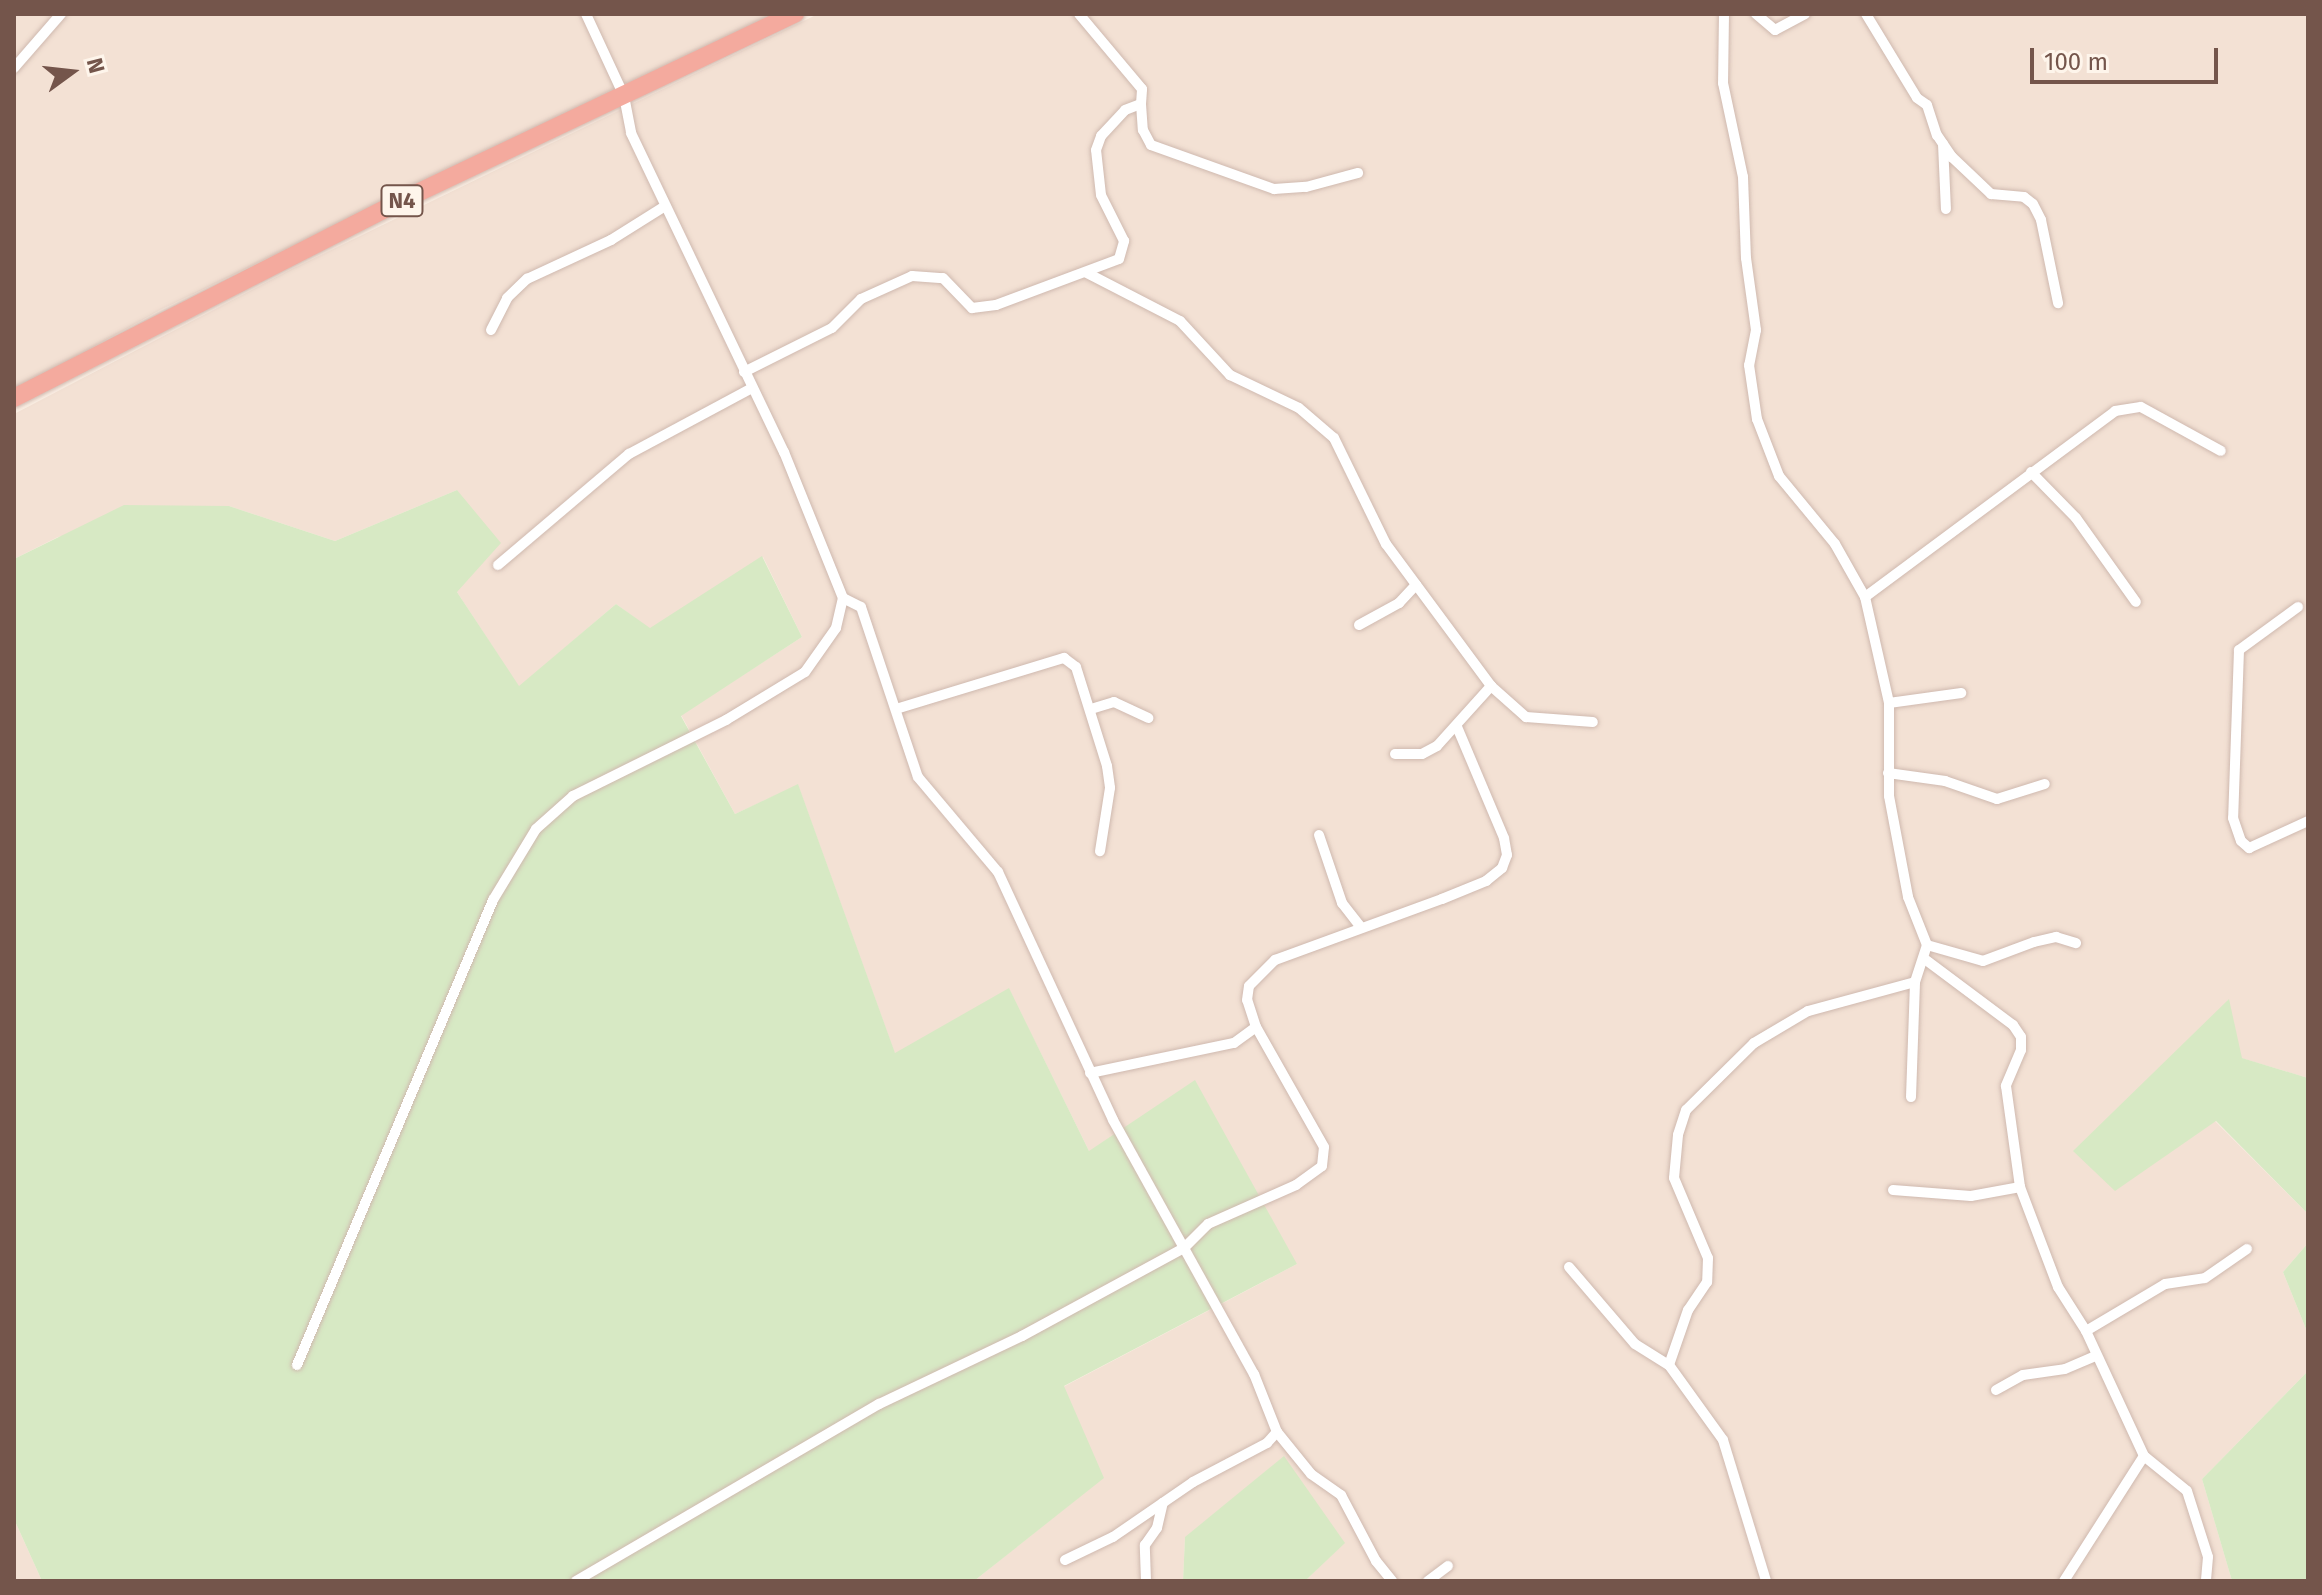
<!DOCTYPE html>
<html>
<head>
<meta charset="utf-8">
<style>
  body { margin:0 }
  #map { position:relative; width:2322px; height:1595px; overflow:hidden; background:#fcf0e5; font-family:"Fira Sans",sans-serif }
  div>[style] { position:absolute }
  .residential>* { inset:0; background:#f3e1d4 }
  .green>* { inset:0; background:#d7e9c4 }
  .roads { filter:drop-shadow(0 0 2px #cfb9af) drop-shadow(0 0 2px #cfb9af) }
  .street>* { height:10px; margin:-5px; padding:0 5px; transform-origin:5px; border-radius:5px; background:#fff }
  .highway>* { height:18px; margin:-9px; padding:0 9px; transform-origin:9px; border-radius:9px; background:#f4aa9e }
  span { translate:-50% -50%; white-space:nowrap; text-align:center; line-height:1.15; -webkit-text-stroke:7px #fef5eb; paint-order:stroke }
  .shield-label span { padding:2px 6px; background:#fef5eb; border:2px solid; border-radius:6px; -webkit-text-stroke-width:0 }
  .shield-label { font-size:22px; color:#74554b; font-weight:700 }
  .frame { position:absolute; inset:0; border:16px solid #74554b; pointer-events:none }
  .north { position:absolute; left:32px; top:32px; width:80px; height:80px; -webkit-text-stroke:6px #fef5eb; paint-order:stroke; rotate:75deg; font-size:22px; font-weight:700; line-height:32px; text-align:center; color:#74554b }
  .north::after { content:''; display:block; margin:auto; width:28px; height:36px; background:#74554b; clip-path:polygon(50% 0,100% 100%,50% 72%,0 100%) }
  .scale { position:absolute; left:2030px; top:48px; width:188px; height:36px; box-sizing:border-box; border:4px solid #74554b; border-top:0; padding-left:10px; font-size:24px; line-height:28px; white-space:nowrap; color:#74554b; -webkit-text-stroke:6px #fef5eb; paint-order:stroke }
</style>
</head>
<body>
<div id="map">
  <div class="residential">
    <div style="clip-path:polygon(14px 14px,773px 14px,160px 310px,14px 391px)"></div>
    <div style="clip-path:polygon(818px 14px,2308px 14px,2308px 1078px,2241px 1058px,2228px 1000px,2115px 1190px,2215px 1121px,2308px 1214px,2308px 1243px,2283px 1272px,2308px 1334px,2308px 1371px,2202px 1479px,2232px 1581px,1305px 1581px,1344px 1543px,1185px 1537px,1183px 1581px,974px 1581px,1103px 1478px,1063px 1387px,1297px 1264px,1089px 1151px,1009px 989px,895px 1054px,798px 785px,735px 814px,681px 715px,802px 637px,763px 557px,650px 629px,616px 604px,519px 687px,457px 592px,457px 490px,335px 541px,229px 506px,58px 537px,14px 559px,14px 414px,292px 269px)"></div>
    <div style="clip-path:polygon(14px 1519px,42px 1581px,14px 1581px)"></div>
  </div>
  <div class="green">
    <div style="clip-path:polygon(457px 490px,501px 543px,457px 592px,519px 686px,616px 604px,650px 628px,762px 556px,802px 637px,681px 716px,735px 814px,798px 784px,895px 1053px,1009px 988px,1089px 1151px,1195px 1080px,1297px 1264px,1064px 1386px,1104px 1478px,974px 1581px,42px 1581px,14px 1519px,14px 559px,124px 505px,229px 506px,335px 541px)"></div>
    <div style="clip-path:polygon(2229px 999px,2242px 1058px,2308px 1078px,2308px 1214px,2216px 1121px,2115px 1191px,2073px 1151px)"></div>
    <div style="clip-path:polygon(2308px 1243px,2308px 1334px,2283px 1272px)"></div>
    <div style="clip-path:polygon(2308px 1371px,2308px 1581px,2232px 1581px,2202px 1479px)"></div>
    <div style="clip-path:polygon(1284px 1456px,1345px 1543px,1305px 1581px,1183px 1581px,1185px 1537px)"></div>
  </div>
  <div class="roads">
    <div class="street">
      <div style="left:586px;top:14px;width:90px;rotate:65.1deg"></div>
      <div style="left:624px;top:96px;width:38px;rotate:79deg"></div>
      <div style="left:631px;top:133px;width:354px;rotate:64.4deg"></div>
      <div style="left:784px;top:452px;width:157px;rotate:68deg"></div>
      <div style="left:843px;top:598px;width:20px;rotate:27deg"></div>
      <div style="left:861px;top:607px;width:179px;rotate:71.5deg"></div>
      <div style="left:918px;top:777px;width:124px;rotate:49.9deg"></div>
      <div style="left:998px;top:872px;width:273px;rotate:65.1deg"></div>
      <div style="left:1113px;top:1120px;width:291px;rotate:61deg"></div>
      <div style="left:1254px;top:1374px;width:62px;rotate:68.4deg"></div>
      <div style="left:1277px;top:1432px;width:54px;rotate:51deg"></div>
      <div style="left:1311px;top:1474px;width:37px;rotate:35deg"></div>
      <div style="left:1341px;top:1495px;width:75px;rotate:62.1deg"></div>
      <div style="left:1376px;top:1561px;width:26px;rotate:51deg"></div>
      <div style="left:1724px;top:14px;width:69px;rotate:90.8deg"></div>
      <div style="left:1723px;top:83px;width:96px;rotate:78deg"></div>
      <div style="left:1743px;top:177px;width:81px;rotate:87.9deg"></div>
      <div style="left:1746px;top:258px;width:73px;rotate:82.1deg"></div>
      <div style="left:1756px;top:330px;width:36px;rotate:101deg"></div>
      <div style="left:1749px;top:365px;width:55px;rotate:81.6deg"></div>
      <div style="left:1757px;top:419px;width:61px;rotate:68.9deg"></div>
      <div style="left:1779px;top:476px;width:88px;rotate:50.5deg"></div>
      <div style="left:1835px;top:544px;width:61px;rotate:60.5deg"></div>
      <div style="left:1865px;top:597px;width:109px;rotate:77.2deg"></div>
      <div style="left:1889px;top:703px;width:93px;rotate:90deg"></div>
      <div style="left:1889px;top:796px;width:103px;rotate:79.3deg"></div>
      <div style="left:1908px;top:897px;width:52px;rotate:68.4deg"></div>
      <div style="left:1927px;top:945px;width:39px;rotate:108deg"></div>
      <div style="left:1915px;top:982px;width:111px;rotate:164.8deg"></div>
      <div style="left:1808px;top:1011px;width:63px;rotate:149.3deg"></div>
      <div style="left:1754px;top:1043px;width:95px;rotate:135.4deg"></div>
      <div style="left:1686px;top:1110px;width:26px;rotate:108deg"></div>
      <div style="left:1678px;top:1135px;width:43px;rotate:95.3deg"></div>
      <div style="left:1674px;top:1178px;width:87px;rotate:67deg"></div>
      <div style="left:1708px;top:1258px;width:24px;rotate:92deg"></div>
      <div style="left:1707px;top:1282px;width:34px;rotate:124deg"></div>
      <div style="left:1688px;top:1310px;width:58px;rotate:109.1deg"></div>
      <div style="left:1669px;top:1365px;width:92px;rotate:54.2deg"></div>
      <div style="left:1723px;top:1440px;width:147px;rotate:73deg"></div>
      <div style="left:1756px;top:14px;width:25px;rotate:40deg"></div>
      <div style="left:1775px;top:30px;width:34px;rotate:-28deg"></div>
      <div style="left:1866px;top:14px;width:98px;rotate:58.7deg"></div>
      <div style="left:1917px;top:98px;width:12px;rotate:35deg"></div>
      <div style="left:1927px;top:105px;width:32px;rotate:72deg"></div>
      <div style="left:1937px;top:135px;width:27px;rotate:56deg"></div>
      <div style="left:1952px;top:157px;width:54px;rotate:43.5deg"></div>
      <div style="left:1991px;top:194px;width:33px;rotate:5deg"></div>
      <div style="left:2024px;top:197px;width:11px;rotate:38deg"></div>
      <div style="left:2033px;top:204px;width:18px;rotate:63deg"></div>
      <div style="left:2041px;top:220px;width:85px;rotate:78.4deg"></div>
      <div style="left:14px;top:68px;width:72px;rotate:-49deg"></div>
      <div style="left:1141px;top:104px;width:26px;rotate:86deg"></div>
      <div style="left:1143px;top:130px;width:17px;rotate:62deg"></div>
      <div style="left:1151px;top:145px;width:131px;rotate:19.7deg"></div>
      <div style="left:1274px;top:189px;width:32px;rotate:-4deg"></div>
      <div style="left:1306px;top:187px;width:54px;rotate:-15.1deg"></div>
      <div style="left:1943px;top:144px;width:65px;rotate:87.4deg"></div>
      <div style="left:1087px;top:273px;width:105px;rotate:27.3deg"></div>
      <div style="left:1180px;top:321px;width:74px;rotate:47.2deg"></div>
      <div style="left:1230px;top:375px;width:76px;rotate:25.6deg"></div>
      <div style="left:1299px;top:408px;width:46px;rotate:40.6deg"></div>
      <div style="left:1334px;top:438px;width:118px;rotate:63.9deg"></div>
      <div style="left:1386px;top:544px;width:177px;rotate:53.5deg"></div>
      <div style="left:1491px;top:686px;width:47px;rotate:41.5deg"></div>
      <div style="left:1526px;top:717px;width:67px;rotate:4.3deg"></div>
      <div style="left:491px;top:330px;width:36px;rotate:-63deg"></div>
      <div style="left:507px;top:298px;width:28px;rotate:-44deg"></div>
      <div style="left:527px;top:279px;width:93px;rotate:-24.9deg"></div>
      <div style="left:611px;top:240px;width:64px;rotate:-32.2deg"></div>
      <div style="left:744px;top:372px;width:98px;rotate:-26.6deg"></div>
      <div style="left:832px;top:328px;width:41px;rotate:-45deg"></div>
      <div style="left:861px;top:299px;width:56px;rotate:-24.3deg"></div>
      <div style="left:912px;top:276px;width:31px;rotate:4deg"></div>
      <div style="left:943px;top:278px;width:42px;rotate:46deg"></div>
      <div style="left:972px;top:308px;width:24px;rotate:-7deg"></div>
      <div style="left:996px;top:305px;width:131px;rotate:-20.5deg"></div>
      <div style="left:1119px;top:259px;width:19px;rotate:-74deg"></div>
      <div style="left:1124px;top:241px;width:51px;rotate:-116.6deg"></div>
      <div style="left:1101px;top:195px;width:45px;rotate:-96.3deg"></div>
      <div style="left:1096px;top:150px;width:15px;rotate:-70deg"></div>
      <div style="left:1101px;top:136px;width:35px;rotate:-47deg"></div>
      <div style="left:1125px;top:110px;width:17px;rotate:-21deg"></div>
      <div style="left:1141px;top:104px;width:15px;rotate:-86deg"></div>
      <div style="left:1142px;top:89px;width:98px;rotate:-130deg"></div>
      <div style="left:2031px;top:472px;width:64px;rotate:45.6deg"></div>
      <div style="left:2076px;top:518px;width:103px;rotate:54.5deg"></div>
      <div style="left:498px;top:565px;width:172px;rotate:-40.3deg"></div>
      <div style="left:629px;top:454px;width:137px;rotate:-28.2deg"></div>
      <div style="left:1865px;top:597px;width:312px;rotate:-36.6deg"></div>
      <div style="left:2115px;top:411px;width:26px;rotate:-9deg"></div>
      <div style="left:2141px;top:407px;width:91px;rotate:28.8deg"></div>
      <div style="left:2298px;top:607px;width:73px;rotate:143.9deg"></div>
      <div style="left:2239px;top:650px;width:168px;rotate:92deg"></div>
      <div style="left:2233px;top:818px;width:24px;rotate:71deg"></div>
      <div style="left:2241px;top:841px;width:11px;rotate:41deg"></div>
      <div style="left:2249px;top:848px;width:65px;rotate:-24.6deg"></div>
      <div style="left:1359px;top:625px;width:46px;rotate:-28.8deg"></div>
      <div style="left:1399px;top:603px;width:25px;rotate:-47deg"></div>
      <div style="left:1889px;top:703px;width:73px;rotate:-7.9deg"></div>
      <div style="left:896px;top:709px;width:176px;rotate:-16.9deg"></div>
      <div style="left:1064px;top:658px;width:15px;rotate:37deg"></div>
      <div style="left:1076px;top:667px;width:104px;rotate:72.6deg"></div>
      <div style="left:1107px;top:766px;width:22px;rotate:82deg"></div>
      <div style="left:1110px;top:788px;width:64px;rotate:99deg"></div>
      <div style="left:1091px;top:709px;width:24px;rotate:-17deg"></div>
      <div style="left:1114px;top:702px;width:38px;rotate:25deg"></div>
      <div style="left:1395px;top:754px;width:27px"></div>
      <div style="left:1422px;top:754px;width:17px;rotate:-28deg"></div>
      <div style="left:1437px;top:746px;width:81px;rotate:-48deg"></div>
      <div style="left:1888px;top:773px;width:58px;rotate:8deg"></div>
      <div style="left:1945px;top:781px;width:55px;rotate:19.1deg"></div>
      <div style="left:1997px;top:799px;width:50px;rotate:-17.4deg"></div>
      <div style="left:1319px;top:835px;width:72px;rotate:71.3deg"></div>
      <div style="left:1342px;top:903px;width:29px;rotate:52deg"></div>
      <div style="left:1927px;top:945px;width:58px;rotate:15.9deg"></div>
      <div style="left:1983px;top:961px;width:54px;rotate:-20.4deg"></div>
      <div style="left:2034px;top:942px;width:23px;rotate:-13deg"></div>
      <div style="left:2056px;top:937px;width:21px;rotate:17deg"></div>
      <div style="left:1926px;top:960px;width:109px;rotate:36.8deg"></div>
      <div style="left:2013px;top:1025px;width:14px;rotate:56deg"></div>
      <div style="left:2021px;top:1037px;width:13px;rotate:90deg"></div>
      <div style="left:2021px;top:1050px;width:39px;rotate:113deg"></div>
      <div style="left:2006px;top:1086px;width:102px;rotate:82.1deg"></div>
      <div style="left:2020px;top:1187px;width:107px;rotate:69.2deg"></div>
      <div style="left:2058px;top:1287px;width:52px;rotate:57.5deg"></div>
      <div style="left:2086px;top:1331px;width:138px;rotate:65.1deg"></div>
      <div style="left:2144px;top:1456px;width:55px;rotate:39.1deg"></div>
      <div style="left:2187px;top:1491px;width:69px;rotate:72.3deg"></div>
      <div style="left:2208px;top:1557px;width:24px;rotate:95deg"></div>
      <div style="left:1090px;top:1073px;width:147px;rotate:-11.8deg"></div>
      <div style="left:1234px;top:1043px;width:27px;rotate:-36deg"></div>
      <div style="left:1256px;top:1027px;width:28px;rotate:-108deg"></div>
      <div style="left:1247px;top:1000px;width:14px;rotate:-82deg"></div>
      <div style="left:1249px;top:986px;width:37px;rotate:-45deg"></div>
      <div style="left:1275px;top:960px;width:178px;rotate:-20.1deg"></div>
      <div style="left:1442px;top:899px;width:48px;rotate:-22.2deg"></div>
      <div style="left:1486px;top:881px;width:21px;rotate:-39deg"></div>
      <div style="left:1502px;top:868px;width:14px;rotate:-69deg"></div>
      <div style="left:1507px;top:855px;width:17px;rotate:-100deg"></div>
      <div style="left:1504px;top:838px;width:121px;rotate:-112.9deg"></div>
      <div style="left:1911px;top:1097px;width:115px;rotate:-88deg"></div>
      <div style="left:1893px;top:1190px;width:78px;rotate:4.4deg"></div>
      <div style="left:1971px;top:1196px;width:50px;rotate:-10.4deg"></div>
      <div style="left:1569px;top:1267px;width:101px;rotate:49.4deg"></div>
      <div style="left:1635px;top:1344px;width:40px;rotate:32deg"></div>
      <div style="left:2086px;top:1331px;width:92px;rotate:-30.7deg"></div>
      <div style="left:2165px;top:1284px;width:40px;rotate:-8.5deg"></div>
      <div style="left:2205px;top:1278px;width:51px;rotate:-34.6deg"></div>
      <div style="left:297px;top:1365px;width:505px;rotate:-67.14deg"></div>
      <div style="left:493px;top:900px;width:83px;rotate:-58.8deg"></div>
      <div style="left:536px;top:829px;width:50px;rotate:-41.7deg"></div>
      <div style="left:573px;top:796px;width:171px;rotate:-26.4deg"></div>
      <div style="left:726px;top:720px;width:92px;rotate:-31.3deg"></div>
      <div style="left:805px;top:672px;width:54px;rotate:-54.8deg"></div>
      <div style="left:836px;top:628px;width:31px;rotate:-77deg"></div>
      <div style="left:1996px;top:1390px;width:31px;rotate:-29deg"></div>
      <div style="left:2023px;top:1375px;width:42px;rotate:-8.1deg"></div>
      <div style="left:2065px;top:1369px;width:34px;rotate:-23deg"></div>
      <div style="left:1065px;top:1560px;width:53px;rotate:-25.6deg"></div>
      <div style="left:1113px;top:1537px;width:97px;rotate:-34.5deg"></div>
      <div style="left:1193px;top:1482px;width:84px;rotate:-27.8deg"></div>
      <div style="left:1267px;top:1443px;width:15px;rotate:-48deg"></div>
      <div style="left:576px;top:1581px;width:351px;rotate:-30.3deg"></div>
      <div style="left:879px;top:1404px;width:158px;rotate:-25.4deg"></div>
      <div style="left:1022px;top:1336px;width:184px;rotate:-28.5deg"></div>
      <div style="left:1184px;top:1248px;width:34px;rotate:-45deg"></div>
      <div style="left:1208px;top:1224px;width:96px;rotate:-23.9deg"></div>
      <div style="left:1296px;top:1185px;width:32px;rotate:-36deg"></div>
      <div style="left:1322px;top:1166px;width:19px;rotate:-84deg"></div>
      <div style="left:1324px;top:1147px;width:138px;rotate:-119.5deg"></div>
      <div style="left:1146px;top:1581px;width:36px;rotate:-92deg"></div>
      <div style="left:1145px;top:1545px;width:21px;rotate:-55deg"></div>
      <div style="left:1157px;top:1528px;width:26px;rotate:-77deg"></div>
      <div style="left:1428px;top:1581px;width:25px;rotate:-37deg"></div>
      <div style="left:2064px;top:1581px;width:148px;rotate:-57.4deg"></div>
    </div>
    <div class="highway">
      <div style="left:14px;top:398px;width:448px;rotate:-27deg"></div>
      <div style="left:413px;top:195px;width:423px;rotate:-25.4deg"></div>
    </div>
  </div>
  <div class="shield-label">
    <span style="left:402px;top:201px">N4</span>
  </div>
  <div class="frame"></div>
  <div class="north">N</div>
  <div class="scale">100 m</div>
</div>
</body>
</html>
